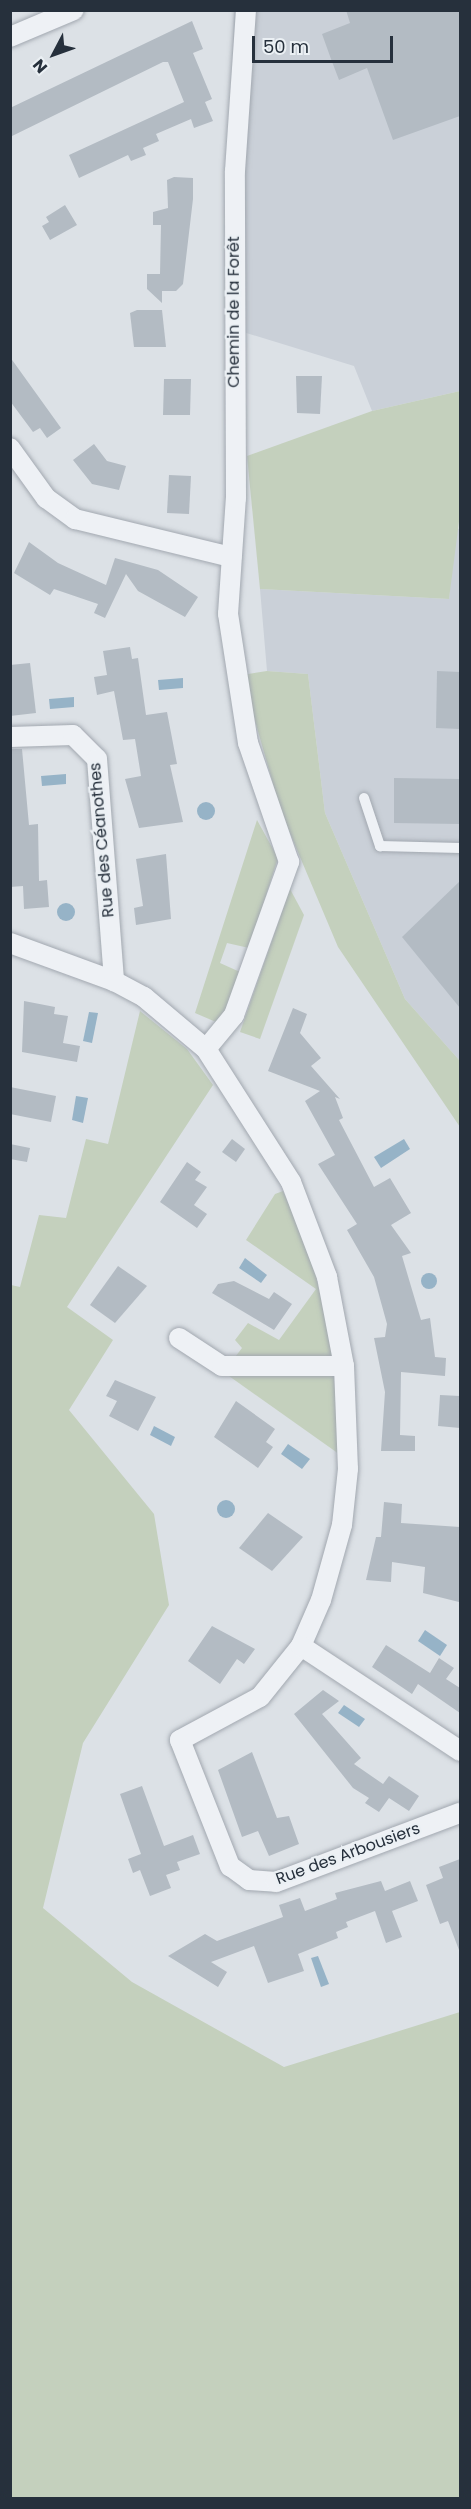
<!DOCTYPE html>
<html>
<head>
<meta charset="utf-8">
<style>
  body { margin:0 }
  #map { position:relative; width:471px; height:2509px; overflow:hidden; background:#dce1e6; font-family:Poppins,sans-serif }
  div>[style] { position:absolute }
  .built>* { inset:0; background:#cad0d8 }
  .green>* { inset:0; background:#c4d0bd }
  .water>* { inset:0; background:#96b3c7 }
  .round { border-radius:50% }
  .building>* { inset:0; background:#b3bbc3 }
  .roads { filter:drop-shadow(0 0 2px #a2a8b0) drop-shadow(0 0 2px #a2a8b0) }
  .service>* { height:10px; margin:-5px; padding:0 5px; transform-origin:5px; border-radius:5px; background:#eef1f5 }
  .minor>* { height:20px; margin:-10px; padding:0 10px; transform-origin:10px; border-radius:10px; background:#eef1f5 }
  span { translate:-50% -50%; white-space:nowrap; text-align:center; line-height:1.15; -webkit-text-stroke:4.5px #ebf0f4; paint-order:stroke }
  .street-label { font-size:16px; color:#26303c }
  .frame { position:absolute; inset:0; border:12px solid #26303c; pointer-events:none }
  .north { position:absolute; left:24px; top:24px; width:60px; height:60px; -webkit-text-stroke:4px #ebf0f4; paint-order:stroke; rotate:229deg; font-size:16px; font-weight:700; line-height:24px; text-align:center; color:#26303c }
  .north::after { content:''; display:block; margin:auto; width:21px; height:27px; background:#26303c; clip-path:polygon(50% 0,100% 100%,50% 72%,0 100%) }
  .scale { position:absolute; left:252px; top:36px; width:141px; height:27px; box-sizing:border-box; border:3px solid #26303c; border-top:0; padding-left:8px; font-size:18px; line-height:21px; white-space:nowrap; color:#26303c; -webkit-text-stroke:4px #ebf0f4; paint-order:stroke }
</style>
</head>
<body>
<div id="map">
  <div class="built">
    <div style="clip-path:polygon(234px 11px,460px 11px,460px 391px,372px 411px,354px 366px,243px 332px,225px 259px)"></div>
    <div style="clip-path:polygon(455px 526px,460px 530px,460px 1061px,405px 999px,325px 813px,308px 674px,267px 671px,260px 589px,449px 599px)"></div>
  </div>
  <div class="green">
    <div style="clip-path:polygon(460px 391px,460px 514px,449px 599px,260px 589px,247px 456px,372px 411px)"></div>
    <div style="clip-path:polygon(267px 671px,308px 674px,325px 813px,405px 999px,460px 1061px,460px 1127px,338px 947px,281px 812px,242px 675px)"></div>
    <div style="clip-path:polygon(257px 820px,278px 858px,249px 948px,227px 943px,220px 963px,240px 972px,223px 1025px,195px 1013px)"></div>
    <div style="clip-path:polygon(290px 889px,304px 915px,260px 1039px,240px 1032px)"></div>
    <div style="clip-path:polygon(140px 1011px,187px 1049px,213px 1085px,67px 1307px,113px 1340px,69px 1410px,154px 1514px,169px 1605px,83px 1743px,43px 1908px,132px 1982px,284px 2067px,460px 2012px,460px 2498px,11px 2498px,11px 1285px,20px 1287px,39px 1215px,66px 1218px,86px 1139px,108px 1144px)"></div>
    <div style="clip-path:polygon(283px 1191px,311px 1254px,334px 1357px,232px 1361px,242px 1348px,235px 1340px,248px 1323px,279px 1340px,316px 1289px,246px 1240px,275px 1194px)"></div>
    <div style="clip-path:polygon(334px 1373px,339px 1454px,229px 1376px)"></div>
  </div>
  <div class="water">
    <div style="clip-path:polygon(183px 678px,183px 688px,159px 690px,158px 680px)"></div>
    <div style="clip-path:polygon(74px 697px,74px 707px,50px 709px,49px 699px)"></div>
    <div style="clip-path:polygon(66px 774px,66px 784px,42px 786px,41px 776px)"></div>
    <div class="round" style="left:197px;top:802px;width:18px;height:18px"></div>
    <div class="round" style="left:57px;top:903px;width:18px;height:18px"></div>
    <div style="clip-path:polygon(89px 1012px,98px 1013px,92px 1043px,83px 1041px)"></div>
    <div style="clip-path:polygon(76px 1096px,88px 1098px,83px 1123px,72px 1120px)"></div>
    <div style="clip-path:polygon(404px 1139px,410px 1149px,381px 1168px,374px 1157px)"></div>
    <div style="clip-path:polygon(245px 1258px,267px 1275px,261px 1283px,239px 1268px)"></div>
    <div class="round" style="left:421px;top:1273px;width:16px;height:16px"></div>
    <div style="clip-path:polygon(154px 1426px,175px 1437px,171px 1446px,150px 1435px)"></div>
    <div style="clip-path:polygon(288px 1444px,310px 1459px,302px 1469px,281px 1454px)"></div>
    <div class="round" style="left:217px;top:1500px;width:18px;height:18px"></div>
    <div style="clip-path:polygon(425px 1630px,447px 1645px,440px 1656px,418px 1641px)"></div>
    <div style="clip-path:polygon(344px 1705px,365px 1719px,359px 1727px,338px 1713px)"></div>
    <div style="clip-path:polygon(318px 1956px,329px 1984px,321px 1987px,311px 1958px)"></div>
  </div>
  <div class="building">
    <div style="clip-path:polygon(346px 10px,460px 10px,460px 116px,393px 140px,367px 68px,339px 80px,331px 59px,322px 34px,350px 23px)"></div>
    <div style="clip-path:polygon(192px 21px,203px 49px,193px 53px,212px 99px,205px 102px,213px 121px,194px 128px,191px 119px,156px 134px,159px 141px,143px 148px,146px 155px,131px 161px,128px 155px,79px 178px,69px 155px,184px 102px,168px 62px,163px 62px,10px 137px,10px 108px)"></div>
    <div style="clip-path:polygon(174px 177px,193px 178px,193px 199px,183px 284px,176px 291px,162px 291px,162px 303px,147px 289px,147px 274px,160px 274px,161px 225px,153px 225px,153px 212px,168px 208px,167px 180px)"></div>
    <div style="clip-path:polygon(65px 205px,77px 225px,50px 240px,42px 226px,49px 222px,46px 217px)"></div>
    <div style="clip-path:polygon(137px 310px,162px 310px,166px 347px,134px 347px,130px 313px)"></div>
    <div style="clip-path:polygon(10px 357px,61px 428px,47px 438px,40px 428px,33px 432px,10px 401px)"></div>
    <div style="clip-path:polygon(296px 376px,322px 376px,320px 414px,297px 413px)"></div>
    <div style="clip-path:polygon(164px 379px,191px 379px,190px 415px,163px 415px)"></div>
    <div style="clip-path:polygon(94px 444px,107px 461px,126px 466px,119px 490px,92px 484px,73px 460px)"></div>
    <div style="clip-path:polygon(169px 475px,191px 476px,189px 514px,167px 513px)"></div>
    <div style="clip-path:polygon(29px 542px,58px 563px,106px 585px,115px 558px,158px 570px,198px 597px,185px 617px,138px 591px,126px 574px,105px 618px,94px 613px,98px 604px,54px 589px,50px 595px,14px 573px)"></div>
    <div style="clip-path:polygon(130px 647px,132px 659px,138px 658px,146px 715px,167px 712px,177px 764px,170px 765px,183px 822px,139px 828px,125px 779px,141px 776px,135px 739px,123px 740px,114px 691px,97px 695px,94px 677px,107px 675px,103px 651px)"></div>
    <div style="clip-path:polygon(30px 663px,36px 713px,10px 716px,10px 665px)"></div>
    <div style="clip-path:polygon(437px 671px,460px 672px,460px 729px,436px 728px)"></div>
    <div style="clip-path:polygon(10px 749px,22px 749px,29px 825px,38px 824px,39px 881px,47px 880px,49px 907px,24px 909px,23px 886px,10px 887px)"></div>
    <div style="clip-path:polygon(394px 778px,460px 779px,460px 824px,394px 823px)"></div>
    <div style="clip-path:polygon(166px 854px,171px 919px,136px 925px,134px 908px,143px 906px,136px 859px)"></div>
    <div style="clip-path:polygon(460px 881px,460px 1008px,402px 937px)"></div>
    <div style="clip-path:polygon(24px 1001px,55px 1007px,54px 1014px,68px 1016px,63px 1043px,80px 1046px,77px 1062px,22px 1052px)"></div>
    <div style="clip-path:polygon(293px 1008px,307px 1014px,300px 1033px,321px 1058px,311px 1066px,340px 1099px,335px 1097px,343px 1118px,339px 1120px,374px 1187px,390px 1178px,411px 1213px,391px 1225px,411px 1253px,402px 1256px,421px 1320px,430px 1318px,435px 1357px,446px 1358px,445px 1376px,401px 1372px,400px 1435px,415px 1436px,415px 1451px,381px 1451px,385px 1392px,374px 1338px,385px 1337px,387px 1324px,374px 1277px,347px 1230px,357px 1224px,318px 1164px,335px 1155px,305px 1101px,320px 1091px,268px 1071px)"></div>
    <div style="clip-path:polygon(10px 1087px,56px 1096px,51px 1122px,10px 1114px)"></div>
    <div style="clip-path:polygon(232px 1139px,245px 1149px,236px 1162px,222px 1152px)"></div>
    <div style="clip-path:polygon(10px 1144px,30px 1148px,27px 1162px,10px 1159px)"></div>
    <div style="clip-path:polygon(187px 1162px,201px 1172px,195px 1180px,207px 1187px,194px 1205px,207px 1214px,197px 1228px,160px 1202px)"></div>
    <div style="clip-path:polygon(118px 1266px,147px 1286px,115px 1323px,90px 1305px)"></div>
    <div style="clip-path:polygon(234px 1281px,269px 1299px,274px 1292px,292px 1304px,274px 1330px,212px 1293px,218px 1284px)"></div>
    <div style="clip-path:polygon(115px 1380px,156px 1397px,138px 1431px,109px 1416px,117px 1401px,106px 1396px)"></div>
    <div style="clip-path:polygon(440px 1395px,460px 1396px,460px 1428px,438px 1426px)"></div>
    <div style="clip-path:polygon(236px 1401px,275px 1429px,266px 1442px,273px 1447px,258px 1468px,214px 1437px)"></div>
    <div style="clip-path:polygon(384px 1502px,402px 1504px,401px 1523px,460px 1527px,459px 1602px,423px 1593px,425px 1567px,392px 1562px,391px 1582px,366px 1580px,376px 1537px,381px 1537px)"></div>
    <div style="clip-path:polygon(268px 1513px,303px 1537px,272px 1571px,239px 1548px)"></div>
    <div style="clip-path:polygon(212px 1626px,255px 1649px,244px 1664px,237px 1659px,220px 1684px,188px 1661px)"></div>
    <div style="clip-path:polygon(386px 1645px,430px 1673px,439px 1658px,454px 1668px,446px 1679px,460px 1688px,460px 1713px,418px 1684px,412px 1694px,372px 1667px)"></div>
    <div style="clip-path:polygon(323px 1690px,339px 1701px,322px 1714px,361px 1758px,354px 1764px,383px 1784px,389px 1776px,419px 1796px,409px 1811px,389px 1798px,379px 1812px,365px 1803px,369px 1798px,353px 1788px,294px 1714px)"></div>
    <div style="clip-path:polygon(252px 1752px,277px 1818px,289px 1816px,299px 1844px,269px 1856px,258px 1831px,242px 1837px,218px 1770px)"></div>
    <div style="clip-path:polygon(142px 1786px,164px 1846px,193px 1835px,200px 1854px,177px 1862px,180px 1870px,166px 1875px,171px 1888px,150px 1896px,140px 1870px,133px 1873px,128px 1859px,141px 1854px,120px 1794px)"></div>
    <div style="clip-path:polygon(460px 1859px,460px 1950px,459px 1950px,448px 1921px,440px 1924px,426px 1885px,443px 1878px,439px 1867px)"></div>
    <div style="clip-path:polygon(381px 1881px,385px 1891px,410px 1881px,418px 1901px,392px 1911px,402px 1937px,386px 1943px,375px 1911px,346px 1922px,348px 1927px,336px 1932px,338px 1938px,298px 1954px,304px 1971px,268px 1983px,254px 1946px,211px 1962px,227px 1972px,218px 1987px,168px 1956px,205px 1934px,217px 1941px,283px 1917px,279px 1905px,300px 1898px,305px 1911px,337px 1899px,335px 1893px)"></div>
  </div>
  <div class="roads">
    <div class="service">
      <div style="left:364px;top:798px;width:51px;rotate:71.6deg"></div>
      <div style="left:380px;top:846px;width:80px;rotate:1.4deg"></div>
    </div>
    <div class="minor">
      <div style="left:10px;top:37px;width:69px;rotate:-22.9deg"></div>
      <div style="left:10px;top:448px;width:62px;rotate:54.2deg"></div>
      <div style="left:46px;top:498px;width:36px;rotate:36deg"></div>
      <div style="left:75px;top:519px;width:161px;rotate:13.7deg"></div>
      <div style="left:10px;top:737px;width:63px;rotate:-1.8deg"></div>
      <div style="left:73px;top:735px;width:34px;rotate:45deg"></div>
      <div style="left:97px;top:759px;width:223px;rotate:85.6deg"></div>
      <div style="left:10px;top:943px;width:111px;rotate:20.1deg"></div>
      <div style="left:114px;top:981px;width:34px;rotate:28deg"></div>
      <div style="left:144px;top:997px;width:81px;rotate:40deg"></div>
      <div style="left:206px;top:1049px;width:158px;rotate:57.4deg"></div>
      <div style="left:291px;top:1182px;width:102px;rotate:69.2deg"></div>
      <div style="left:327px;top:1277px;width:91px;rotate:79.2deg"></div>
      <div style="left:344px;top:1366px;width:103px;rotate:87.8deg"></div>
      <div style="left:348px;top:1469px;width:56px;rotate:96.1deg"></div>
      <div style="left:342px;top:1525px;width:78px;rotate:105.6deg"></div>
      <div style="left:321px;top:1600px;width:50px;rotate:113.5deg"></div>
      <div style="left:301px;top:1646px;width:65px;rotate:128.8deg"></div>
      <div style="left:260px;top:1697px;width:91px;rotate:151.7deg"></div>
      <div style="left:180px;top:1740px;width:136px;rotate:68.4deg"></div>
      <div style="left:230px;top:1866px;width:24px;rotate:36deg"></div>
      <div style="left:249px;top:1880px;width:27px;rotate:4deg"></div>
      <div style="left:276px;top:1882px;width:197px;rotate:-20.6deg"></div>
      <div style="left:206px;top:1049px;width:44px;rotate:-50.5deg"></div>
      <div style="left:234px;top:1015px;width:163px;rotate:-70.2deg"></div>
      <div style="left:289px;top:862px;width:126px;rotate:-109deg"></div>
      <div style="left:248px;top:743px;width:131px;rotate:-98.8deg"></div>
      <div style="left:228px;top:614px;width:116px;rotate:-86.1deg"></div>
      <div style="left:236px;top:498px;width:327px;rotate:-90.2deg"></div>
      <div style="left:235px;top:171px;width:161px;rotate:-86.1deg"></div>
      <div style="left:179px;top:1338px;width:51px;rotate:33.1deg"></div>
      <div style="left:222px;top:1366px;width:122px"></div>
      <div style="left:301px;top:1646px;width:191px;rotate:33.4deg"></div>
    </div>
  </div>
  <div class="street-label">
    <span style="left:234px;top:312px;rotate:-90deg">Chemin de la Forêt</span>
    <span style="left:102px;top:840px;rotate:-95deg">Rue des Céanothes</span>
    <span style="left:348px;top:1854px;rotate:-20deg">Rue des Arbousiers</span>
  </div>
  <div class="frame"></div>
  <div class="north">N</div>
  <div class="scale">50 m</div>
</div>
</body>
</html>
